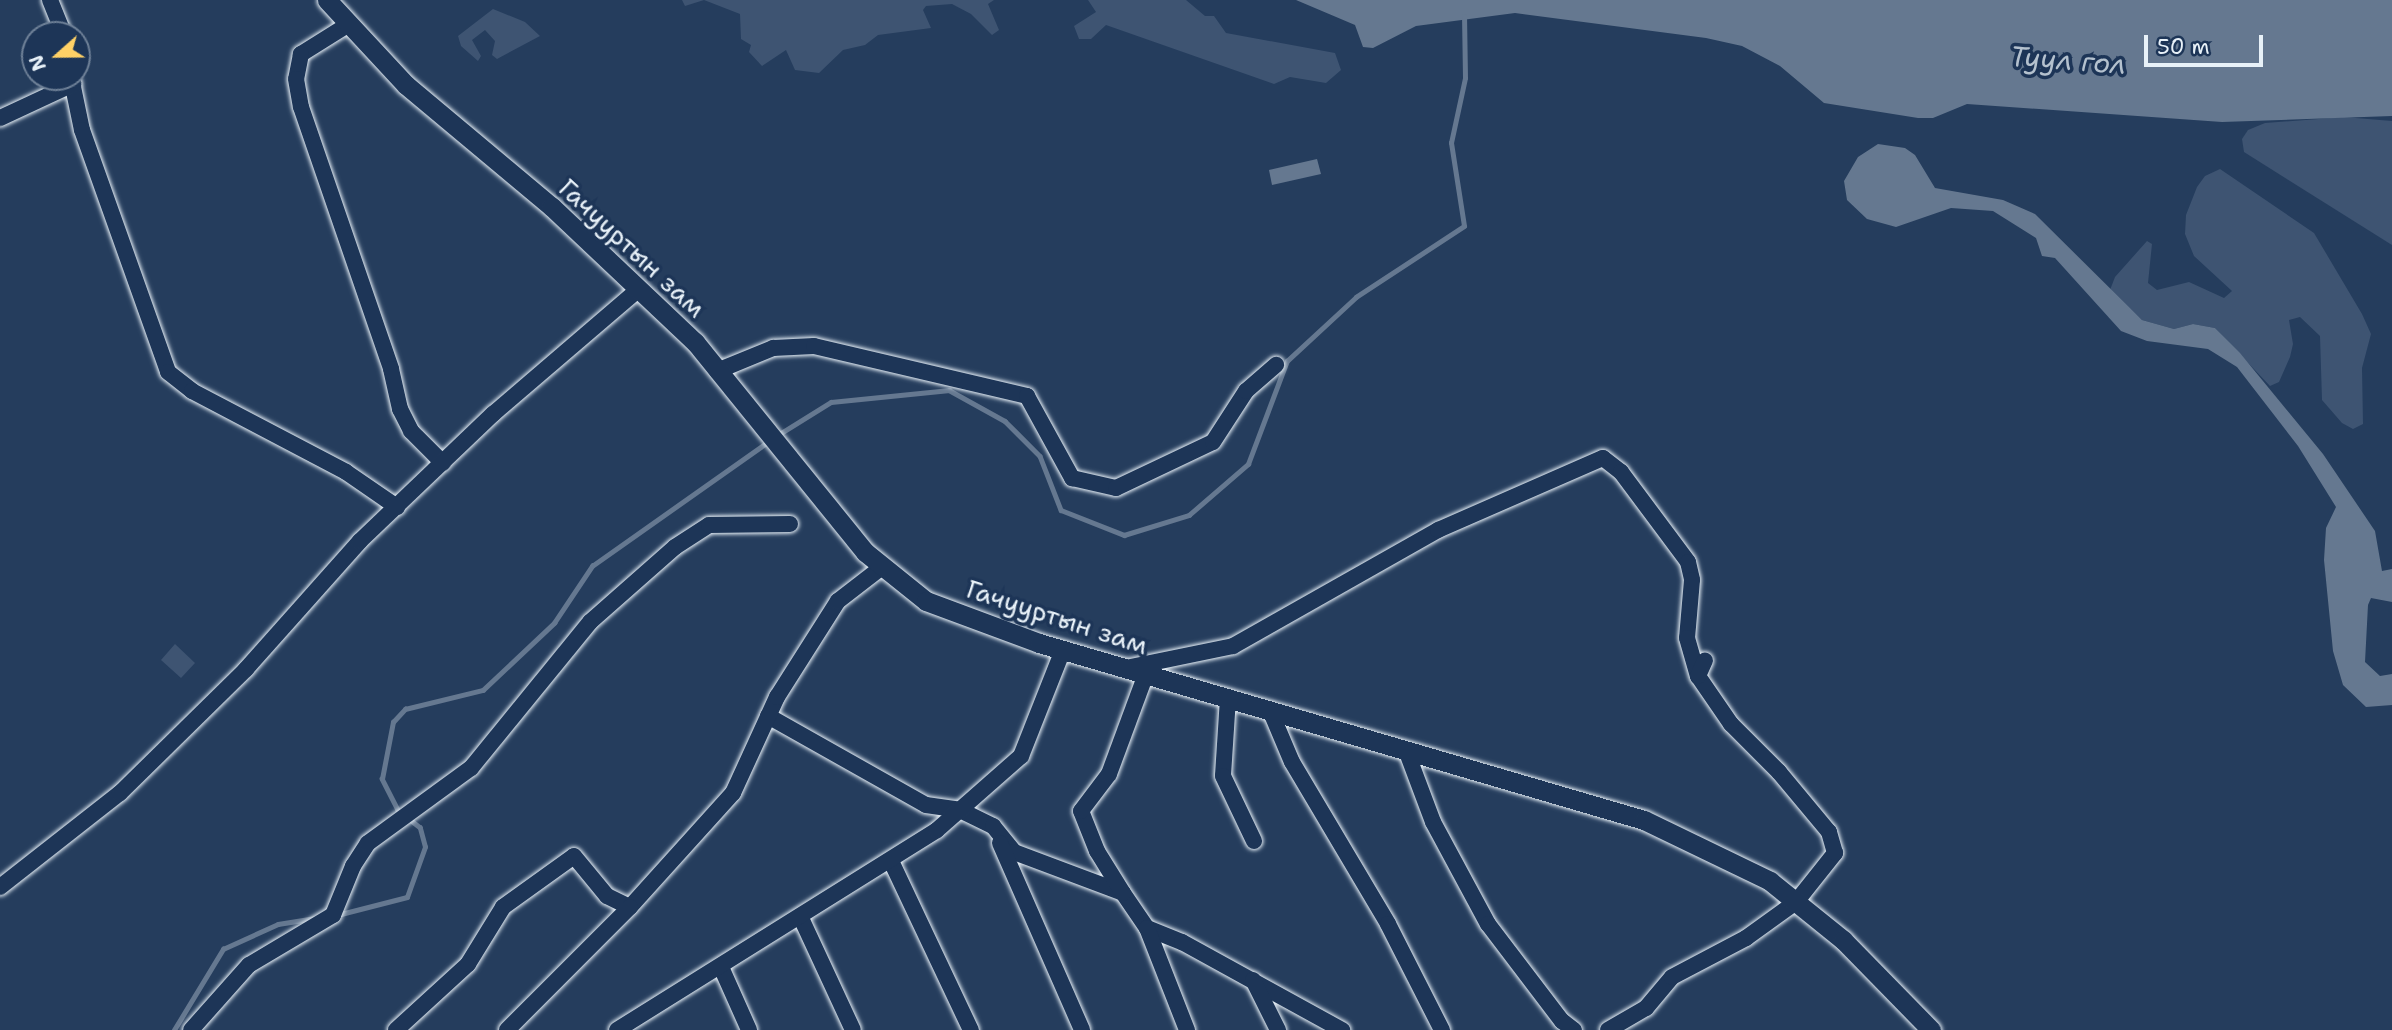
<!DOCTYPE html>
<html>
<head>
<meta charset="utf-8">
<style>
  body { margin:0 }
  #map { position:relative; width:2392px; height:1030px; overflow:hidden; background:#253d5d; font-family:"Shantell Sans",sans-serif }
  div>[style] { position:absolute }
  .green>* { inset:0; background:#3e5472 }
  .water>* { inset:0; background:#657890 }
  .stream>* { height:4.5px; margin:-2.25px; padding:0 2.25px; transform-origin:2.25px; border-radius:2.25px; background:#657890 }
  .roads { filter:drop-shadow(0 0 2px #e8f1f8) drop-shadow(0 0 2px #e8f1f8) }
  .minor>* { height:16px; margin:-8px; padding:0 8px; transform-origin:8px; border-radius:8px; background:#1d3557 }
  .major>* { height:19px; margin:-9.5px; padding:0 9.5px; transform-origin:9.5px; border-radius:9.5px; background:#1d3557 }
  span { translate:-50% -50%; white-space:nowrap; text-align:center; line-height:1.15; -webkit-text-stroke:7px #1d3557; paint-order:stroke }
  .street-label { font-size:26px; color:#e8f1f8 }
  .water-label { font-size:28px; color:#b4c1ce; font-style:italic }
  .north { position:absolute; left:21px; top:21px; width:70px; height:70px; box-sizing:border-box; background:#1d3557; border:2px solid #6e8097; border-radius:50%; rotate:249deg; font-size:19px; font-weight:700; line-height:28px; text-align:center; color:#e8f1f8 }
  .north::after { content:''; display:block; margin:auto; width:24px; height:32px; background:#ffd166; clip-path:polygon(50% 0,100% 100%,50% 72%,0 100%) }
  .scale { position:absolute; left:2144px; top:35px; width:119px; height:32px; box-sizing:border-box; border:4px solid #e8f1f8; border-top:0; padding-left:9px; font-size:21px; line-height:24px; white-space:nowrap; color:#e8f1f8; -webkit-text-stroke:5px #1d3557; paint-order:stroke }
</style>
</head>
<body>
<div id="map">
  <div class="green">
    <div style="clip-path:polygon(682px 0,994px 0,988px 4px,999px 30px,992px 35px,971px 14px,952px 4px,926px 6px,923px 10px,931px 28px,878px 35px,865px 45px,843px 50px,819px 73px,795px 70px,786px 50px,762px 66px,749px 52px,751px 45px,741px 39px,740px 14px,704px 0,685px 6px)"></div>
    <div style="clip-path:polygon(1088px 0,1186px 0,1205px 16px,1214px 16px,1226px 33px,1335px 53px,1341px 70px,1326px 83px,1290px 77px,1274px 84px,1106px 25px,1091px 39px,1079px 39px,1074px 26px,1096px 12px)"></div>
    <div style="clip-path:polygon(493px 9px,525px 22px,540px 36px,497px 59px,492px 55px,495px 41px,485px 30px,472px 40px,481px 56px,478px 61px,461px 46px,458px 36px)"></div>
    <div style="clip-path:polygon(2344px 117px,2392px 121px,2392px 245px,2244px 152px,2242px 139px,2248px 130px,2265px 123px)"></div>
    <div style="clip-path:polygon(2220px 169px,2314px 233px,2362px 314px,2371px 334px,2362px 368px,2363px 424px,2353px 429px,2342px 423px,2322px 400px,2320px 336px,2300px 317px,2289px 320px,2293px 344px,2290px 357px,2279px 382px,2270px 386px,2215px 328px,2193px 324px,2174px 329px,2142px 320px,2110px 290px,2115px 277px,2147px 241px,2152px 244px,2148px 283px,2157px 290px,2189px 282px,2224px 298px,2232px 291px,2194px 256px,2185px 234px,2186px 215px,2197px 187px,2205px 176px)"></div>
    <div style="clip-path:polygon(175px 644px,195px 663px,181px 678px,161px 660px)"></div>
  </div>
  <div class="water">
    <div style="clip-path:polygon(1296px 0,2392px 0,2392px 116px,2222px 122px,1967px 104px,1933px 118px,1918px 118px,1824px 103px,1780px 66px,1742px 46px,1706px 38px,1515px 13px,1416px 26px,1373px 48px,1363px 47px,1355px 25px)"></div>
    <div style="clip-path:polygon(1878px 144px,1905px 148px,1915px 155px,1935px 188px,2003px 200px,2035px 214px,2142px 320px,2174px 329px,2193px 324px,2215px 328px,2240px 353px,2323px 454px,2375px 531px,2382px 571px,2392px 569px,2392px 602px,2371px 598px,2368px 605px,2365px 662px,2380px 676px,2392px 674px,2392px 705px,2366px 707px,2343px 685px,2333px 651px,2324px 560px,2326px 528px,2336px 507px,2298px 446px,2237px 367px,2208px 349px,2147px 341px,2121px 331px,2055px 258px,2042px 256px,2036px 238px,1993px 211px,1951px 208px,1896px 227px,1867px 219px,1847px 200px,1844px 181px,1858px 157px)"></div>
    <div style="clip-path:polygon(1317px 159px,1321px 174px,1272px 185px,1269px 170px)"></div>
  </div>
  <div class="stream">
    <div style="left:778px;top:435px;width:62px;rotate:-31.9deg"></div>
    <div style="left:831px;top:402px;width:119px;rotate:-5.8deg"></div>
    <div style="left:949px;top:390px;width:64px;rotate:29deg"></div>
    <div style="left:1005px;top:421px;width:49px;rotate:45deg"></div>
    <div style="left:1040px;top:456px;width:58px;rotate:68.7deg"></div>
    <div style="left:1061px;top:510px;width:68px;rotate:21.6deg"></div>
    <div style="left:1124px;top:535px;width:68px;rotate:-17.1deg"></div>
    <div style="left:1189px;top:515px;width:78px;rotate:-40.8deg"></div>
    <div style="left:1248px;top:464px;width:110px;rotate:-69.3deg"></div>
    <div style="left:1287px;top:361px;width:94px;rotate:-42.8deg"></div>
    <div style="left:1356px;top:297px;width:129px;rotate:-33.3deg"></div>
    <div style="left:1464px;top:226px;width:84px;rotate:-98.9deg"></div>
    <div style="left:1451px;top:143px;width:66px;rotate:-77.8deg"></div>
    <div style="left:1465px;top:78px;width:61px;rotate:-90.9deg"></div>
    <div style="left:337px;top:915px;width:72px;rotate:-14.4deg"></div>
    <div style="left:407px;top:897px;width:53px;rotate:-70.2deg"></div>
    <div style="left:425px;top:847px;width:20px;rotate:-105deg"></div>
    <div style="left:420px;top:828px;width:28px;rotate:-142deg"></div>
    <div style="left:398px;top:811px;width:36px;rotate:-117deg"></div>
    <div style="left:382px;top:779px;width:58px;rotate:-79.1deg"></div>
    <div style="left:393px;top:722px;width:18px;rotate:-47deg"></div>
    <div style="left:405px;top:709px;width:80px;rotate:-13.7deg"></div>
    <div style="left:483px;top:690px;width:98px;rotate:-43.3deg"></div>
    <div style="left:554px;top:623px;width:69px;rotate:-56.3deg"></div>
    <div style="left:592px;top:566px;width:215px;rotate:-35.2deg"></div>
    <div style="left:174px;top:1030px;width:95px;rotate:-58.8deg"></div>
    <div style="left:223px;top:949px;width:60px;rotate:-24.4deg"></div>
    <div style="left:278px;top:924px;width:36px;rotate:-9deg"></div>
  </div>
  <div class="roads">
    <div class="minor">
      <div style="left:50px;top:0;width:38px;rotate:68deg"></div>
      <div style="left:349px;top:24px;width:57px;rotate:148deg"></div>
      <div style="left:301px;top:54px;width:25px;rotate:101deg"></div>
      <div style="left:296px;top:79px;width:28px;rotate:80deg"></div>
      <div style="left:301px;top:107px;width:277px;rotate:71deg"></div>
      <div style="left:391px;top:369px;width:41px;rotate:77.3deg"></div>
      <div style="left:400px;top:409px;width:25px;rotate:63deg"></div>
      <div style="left:411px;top:431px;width:45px;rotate:45deg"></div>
      <div style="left:71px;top:77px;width:54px;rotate:78.3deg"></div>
      <div style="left:82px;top:130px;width:257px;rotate:70.4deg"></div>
      <div style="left:168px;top:372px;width:31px;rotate:38deg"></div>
      <div style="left:192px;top:391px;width:174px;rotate:27.7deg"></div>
      <div style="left:346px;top:472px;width:62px;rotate:34.5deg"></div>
      <div style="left:0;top:118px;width:81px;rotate:-25deg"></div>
      <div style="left:717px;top:371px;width:61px;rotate:-22.3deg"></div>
      <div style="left:773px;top:348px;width:41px;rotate:-2.8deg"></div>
      <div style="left:814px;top:346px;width:219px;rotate:13.2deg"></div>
      <div style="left:1027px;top:396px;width:94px;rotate:61.2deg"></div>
      <div style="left:1072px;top:478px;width:45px;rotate:12.8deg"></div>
      <div style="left:1116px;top:488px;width:107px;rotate:-25.4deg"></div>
      <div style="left:1213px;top:442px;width:61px;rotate:-57.1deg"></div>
      <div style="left:1246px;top:391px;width:40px;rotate:-41deg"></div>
      <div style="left:1126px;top:668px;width:109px;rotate:-11.6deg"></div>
      <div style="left:1233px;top:646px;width:236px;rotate:-29.5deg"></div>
      <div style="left:1438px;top:530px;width:180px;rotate:-23.6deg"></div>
      <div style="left:1603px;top:458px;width:23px;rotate:38deg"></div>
      <div style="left:1621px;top:472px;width:112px;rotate:53.3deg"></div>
      <div style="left:1688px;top:562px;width:18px;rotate:77deg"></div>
      <div style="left:1692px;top:580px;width:58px;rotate:94.9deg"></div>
      <div style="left:1687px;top:638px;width:40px;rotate:74deg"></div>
      <div style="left:1228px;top:698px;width:78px;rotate:93.7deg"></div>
      <div style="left:1223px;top:776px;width:72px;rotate:64.5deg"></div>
      <div style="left:1270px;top:710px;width:56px;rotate:67.1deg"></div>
      <div style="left:1292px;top:762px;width:188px;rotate:59.3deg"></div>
      <div style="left:1388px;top:924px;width:119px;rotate:63deg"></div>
      <div style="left:768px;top:716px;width:181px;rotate:29.4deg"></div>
      <div style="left:926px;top:805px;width:34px;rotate:8deg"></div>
      <div style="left:960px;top:810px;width:37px;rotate:26deg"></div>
      <div style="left:993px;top:826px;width:33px;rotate:51deg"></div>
      <div style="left:1014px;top:852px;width:116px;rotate:20.6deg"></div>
      <div style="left:1123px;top:893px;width:42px;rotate:55.6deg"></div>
      <div style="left:1147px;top:928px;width:38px;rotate:22deg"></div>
      <div style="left:1182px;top:942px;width:183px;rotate:28.8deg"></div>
      <div style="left:1406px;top:750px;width:77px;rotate:69.4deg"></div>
      <div style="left:1433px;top:822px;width:116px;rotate:61.7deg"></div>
      <div style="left:1488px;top:924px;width:122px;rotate:52.7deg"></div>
      <div style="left:1562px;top:1021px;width:15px;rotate:37deg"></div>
      <div style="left:1000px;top:843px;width:204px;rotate:66.3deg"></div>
      <div style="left:891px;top:861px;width:187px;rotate:64.7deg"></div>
      <div style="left:0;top:887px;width:152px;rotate:-38.1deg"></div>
      <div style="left:120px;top:793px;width:177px;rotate:-44.5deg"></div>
      <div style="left:246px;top:669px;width:171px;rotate:-48.3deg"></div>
      <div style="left:360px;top:541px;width:184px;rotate:-43.7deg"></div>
      <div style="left:493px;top:414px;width:192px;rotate:-40.6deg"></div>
      <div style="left:1123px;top:893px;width:49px;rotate:-121.8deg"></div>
      <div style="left:1097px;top:851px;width:43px;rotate:-111.8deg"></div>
      <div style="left:1081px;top:811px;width:46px;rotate:-52.9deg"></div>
      <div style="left:1109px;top:774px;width:107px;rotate:-69.7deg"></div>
      <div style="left:801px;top:918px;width:123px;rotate:65.1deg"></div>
      <div style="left:1147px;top:928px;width:110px;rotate:68.6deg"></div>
      <div style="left:721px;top:967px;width:69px;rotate:66deg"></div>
      <div style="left:1253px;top:980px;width:56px;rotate:63.4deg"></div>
      <div style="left:191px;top:1030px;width:87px;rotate:-48.3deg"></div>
      <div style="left:249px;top:965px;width:98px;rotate:-30.8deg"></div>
      <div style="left:333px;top:915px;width:53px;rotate:-67.8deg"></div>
      <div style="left:353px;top:866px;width:27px;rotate:-57deg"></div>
      <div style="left:368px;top:843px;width:127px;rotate:-36.1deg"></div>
      <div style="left:471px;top:768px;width:188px;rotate:-50.8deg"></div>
      <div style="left:590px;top:622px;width:113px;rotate:-41.4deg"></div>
      <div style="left:675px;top:547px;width:40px;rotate:-32.9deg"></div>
      <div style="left:709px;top:525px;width:81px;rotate:-0.7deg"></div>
      <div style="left:396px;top:1030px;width:98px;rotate:-42.5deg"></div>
      <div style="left:468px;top:964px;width:67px;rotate:-58.4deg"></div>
      <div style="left:503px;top:907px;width:87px;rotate:-35.7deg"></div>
      <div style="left:574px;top:856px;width:52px;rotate:50.5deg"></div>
      <div style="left:607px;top:896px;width:25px;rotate:26deg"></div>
      <div style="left:630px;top:907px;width:154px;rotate:-47.9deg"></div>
      <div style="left:733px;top:793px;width:106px;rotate:-65.4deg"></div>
      <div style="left:777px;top:697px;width:114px;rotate:-57.6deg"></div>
      <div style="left:838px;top:601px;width:56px;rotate:-37.7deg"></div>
      <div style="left:507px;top:1030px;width:174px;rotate:-45deg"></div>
      <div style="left:617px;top:1030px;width:377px;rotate:-32deg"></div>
      <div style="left:937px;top:830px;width:112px;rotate:-41.4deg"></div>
      <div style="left:1021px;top:756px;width:114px;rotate:-68.4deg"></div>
      <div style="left:1608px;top:1030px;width:44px;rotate:-30.1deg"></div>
      <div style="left:1646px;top:1008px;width:40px;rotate:-50deg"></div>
      <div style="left:1672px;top:977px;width:84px;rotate:-27.8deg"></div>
      <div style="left:1746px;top:938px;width:62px;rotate:-35.8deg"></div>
      <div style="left:1796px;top:902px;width:63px;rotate:-51.5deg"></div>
      <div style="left:1835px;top:853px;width:22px;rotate:-106deg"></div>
      <div style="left:1829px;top:832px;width:78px;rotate:-129.8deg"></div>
      <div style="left:1779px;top:772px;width:68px;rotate:-135deg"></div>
      <div style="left:1731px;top:724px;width:58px;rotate:-124.5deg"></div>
      <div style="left:1698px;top:676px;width:17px;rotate:-66deg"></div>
    </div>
    <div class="major">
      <div style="left:327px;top:0;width:116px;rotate:47.1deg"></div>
      <div style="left:406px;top:85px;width:190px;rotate:39.9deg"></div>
      <div style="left:552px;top:207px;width:197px;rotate:43.4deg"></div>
      <div style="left:695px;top:342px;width:270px;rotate:51deg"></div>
      <div style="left:865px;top:552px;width:78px;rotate:38.8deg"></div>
      <div style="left:926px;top:601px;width:121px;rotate:20.4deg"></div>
      <div style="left:1039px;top:643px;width:630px;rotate:16.31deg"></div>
      <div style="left:1644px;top:820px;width:140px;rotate:25.8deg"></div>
      <div style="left:1770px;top:881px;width:94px;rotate:38.9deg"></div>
      <div style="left:1843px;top:940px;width:126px;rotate:45.6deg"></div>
    </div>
  </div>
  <div class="street-label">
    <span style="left:632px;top:248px;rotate:43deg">Гачууртын зам</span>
    <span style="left:1057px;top:617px;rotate:18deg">Гачууртын зам</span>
  </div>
  <div class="water-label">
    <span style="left:2068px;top:60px;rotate:4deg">Туул гол</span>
  </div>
  <div class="north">N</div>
  <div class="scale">50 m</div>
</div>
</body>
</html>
